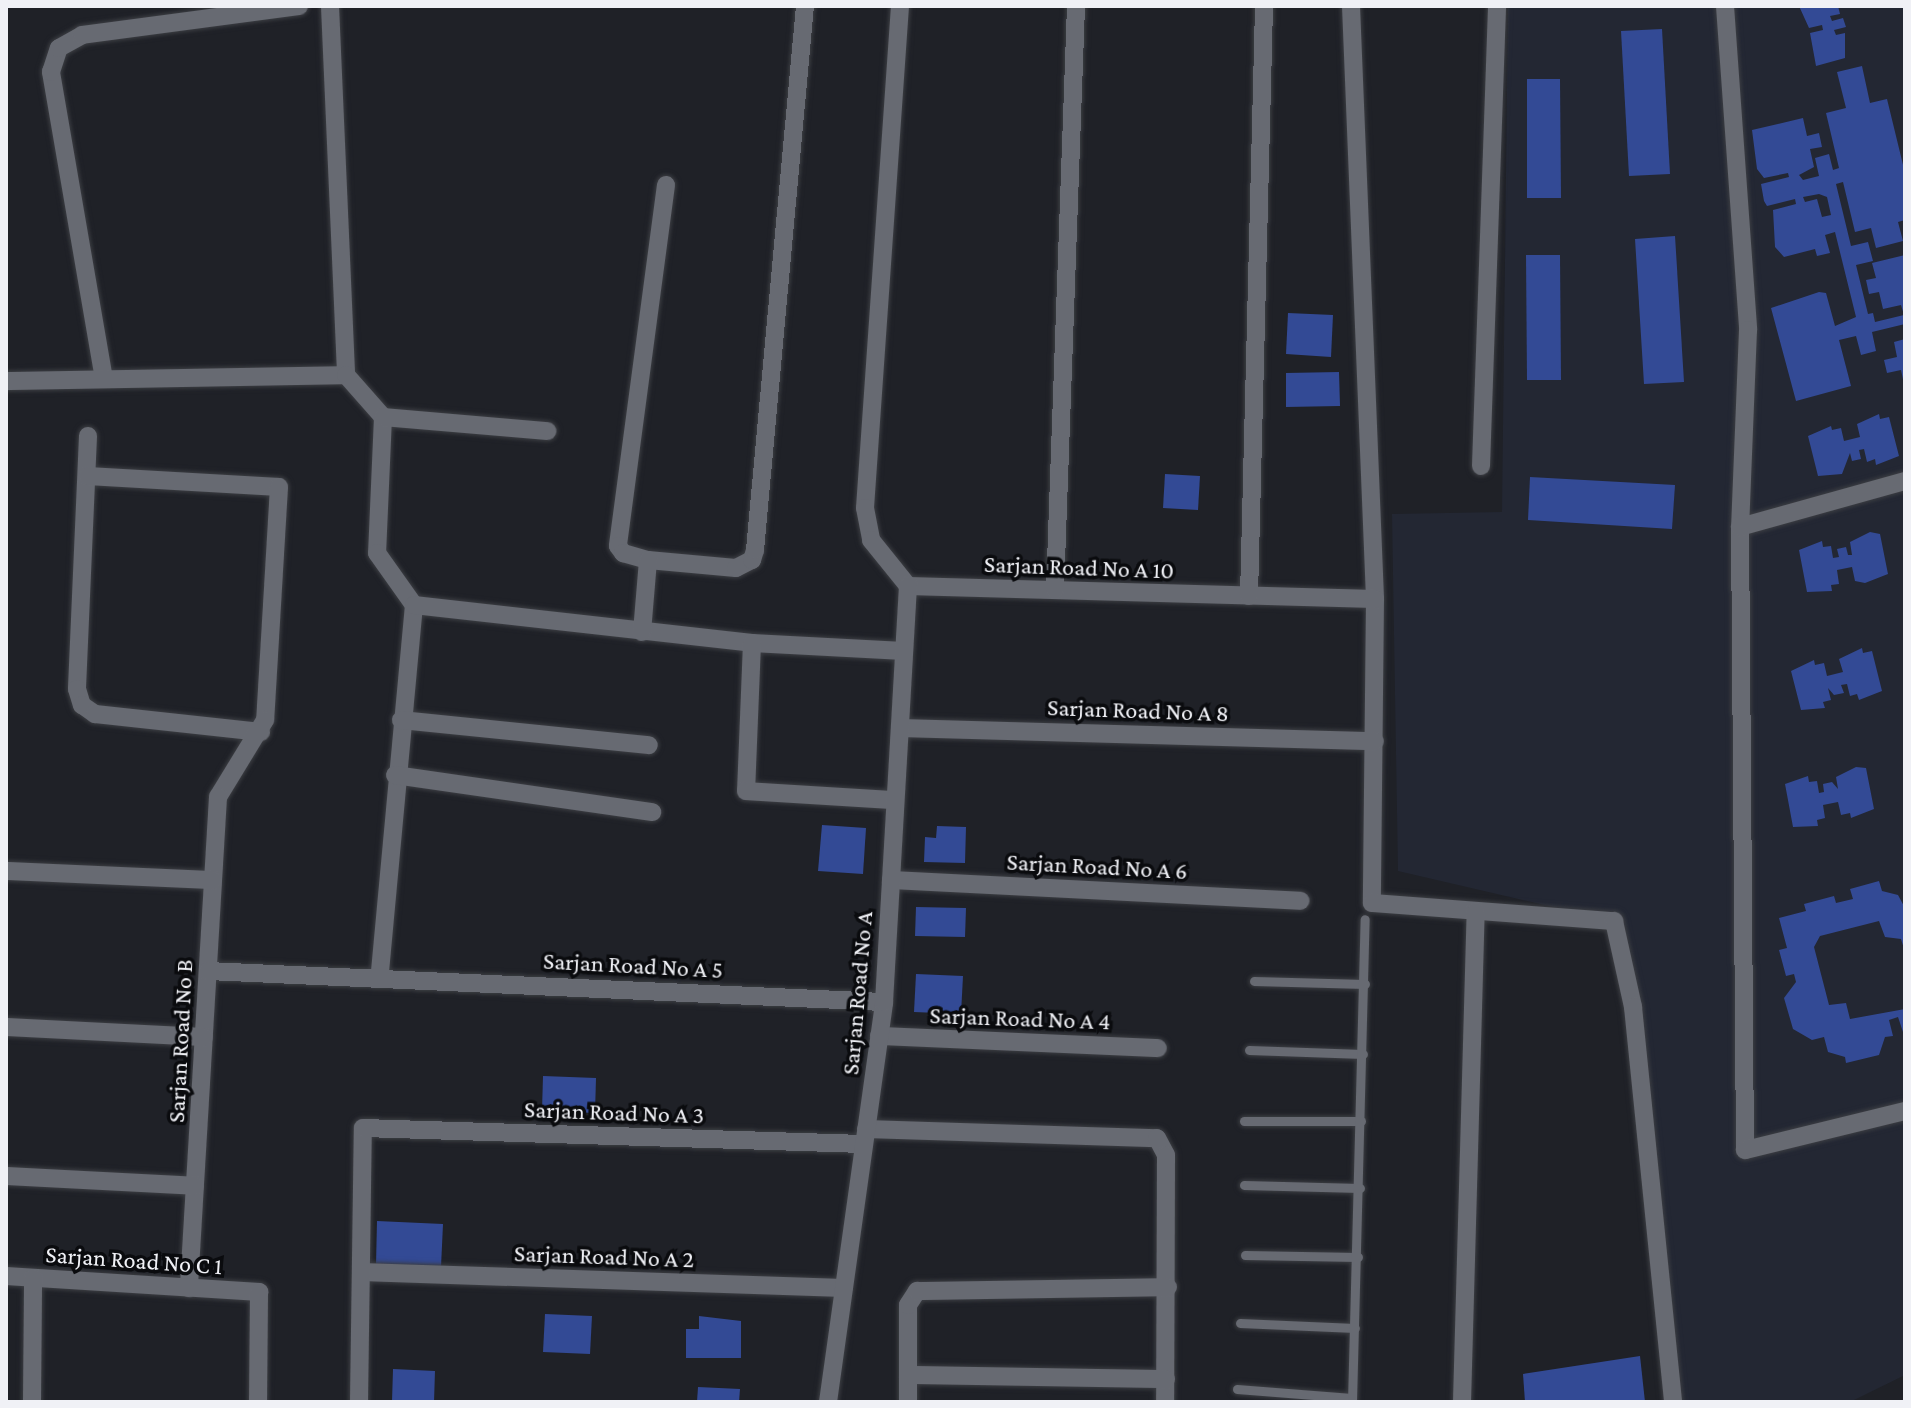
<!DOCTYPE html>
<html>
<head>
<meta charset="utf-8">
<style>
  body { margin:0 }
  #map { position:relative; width:1911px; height:1408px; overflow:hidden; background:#1f2127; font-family:"Crimson Pro",serif }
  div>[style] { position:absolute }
  .built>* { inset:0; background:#232733 }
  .building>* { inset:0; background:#334a95 }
  .roads { filter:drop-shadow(0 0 2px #3c3e43) drop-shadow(0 0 2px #3c3e43) }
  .lane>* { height:9px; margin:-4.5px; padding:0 4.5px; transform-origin:4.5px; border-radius:4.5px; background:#676a72 }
  .street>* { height:18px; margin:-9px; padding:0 9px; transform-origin:9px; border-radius:9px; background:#676a72 }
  span { translate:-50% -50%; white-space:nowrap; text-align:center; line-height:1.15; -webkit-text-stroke:7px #0a0b0e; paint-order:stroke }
  .street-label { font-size:24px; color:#f0f1f6 }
  .frame { position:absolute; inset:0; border:8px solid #f0f1f6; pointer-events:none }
</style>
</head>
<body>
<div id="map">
  <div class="built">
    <div style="clip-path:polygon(1508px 6px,1905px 6px,1905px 1375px,1850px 1402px,1673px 1402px,1614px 921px,1398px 871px,1392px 514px,1502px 512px)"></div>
  </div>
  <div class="building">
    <div style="clip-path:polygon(1799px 6px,1838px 6px,1840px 14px,1830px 16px,1832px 21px,1843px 18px,1846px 27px,1834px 30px,1836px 35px,1845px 33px,1845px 58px,1816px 66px,1810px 33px,1823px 30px,1822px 25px,1809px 28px)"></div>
    <div style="clip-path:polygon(1662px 29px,1670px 174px,1629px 176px,1621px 31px)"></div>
    <div style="clip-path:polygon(evenodd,1862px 66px,1870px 103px,1887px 99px,1905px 173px,1905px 220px,1898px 222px,1903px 241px,1876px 248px,1871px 228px,1855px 232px,1843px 182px,1836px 184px,1851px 246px,1868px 242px,1873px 261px,1856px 265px,1868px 314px,1873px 313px,1875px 322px,1904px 315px,1901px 305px,1883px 309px,1879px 292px,1869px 294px,1866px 280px,1876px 278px,1872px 263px,1905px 255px,1905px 324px,1872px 332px,1876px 351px,1861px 355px,1856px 336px,1839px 340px,1851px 386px,1796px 401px,1771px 308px,1819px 292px,1826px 293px,1835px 326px,1856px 317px,1835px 232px,1825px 235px,1830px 253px,1817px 256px,1815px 249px,1784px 257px,1775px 247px,1773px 210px,1796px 204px,1795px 199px,1767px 206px,1764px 201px,1761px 184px,1789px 177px,1788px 173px,1764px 178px,1757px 169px,1752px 130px,1803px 118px,1807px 136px,1819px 133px,1822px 147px,1810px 149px,1814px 167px,1799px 175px,1803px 180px,1819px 176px,1815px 158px,1829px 154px,1833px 170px,1839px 168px,1826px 113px,1846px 108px,1837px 72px,1862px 66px,1819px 194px,1827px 197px,1831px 215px,1822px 217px,1817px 199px,1805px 202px,1803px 197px,1819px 194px)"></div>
    <div style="clip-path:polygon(1527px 79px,1560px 79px,1561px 198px,1527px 198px)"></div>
    <div style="clip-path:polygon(1675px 236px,1684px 382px,1644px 384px,1635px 239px)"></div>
    <div style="clip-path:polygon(1526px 255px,1560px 255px,1561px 380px,1527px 380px)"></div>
    <div style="clip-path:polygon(1288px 313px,1333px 315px,1331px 357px,1286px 354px)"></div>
    <div style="clip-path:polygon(1905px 339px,1905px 384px,1904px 384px,1901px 370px,1887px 373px,1884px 360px,1897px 357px,1894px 342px)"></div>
    <div style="clip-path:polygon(1339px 372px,1340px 406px,1286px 407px,1286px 373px)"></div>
    <div style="clip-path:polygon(1879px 414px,1880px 419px,1889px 417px,1899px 456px,1876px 465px,1875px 459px,1867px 462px,1864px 449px,1859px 450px,1861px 459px,1852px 461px,1850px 453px,1842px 474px,1818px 476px,1808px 436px,1831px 426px,1832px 430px,1841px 428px,1844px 441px,1860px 437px,1857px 424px)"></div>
    <div style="clip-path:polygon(1165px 474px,1200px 476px,1198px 510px,1163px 508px)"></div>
    <div style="clip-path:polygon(1530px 477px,1675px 485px,1672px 529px,1528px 520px)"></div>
    <div style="clip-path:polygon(1870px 532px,1880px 534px,1888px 574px,1865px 583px,1855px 581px,1852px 567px,1837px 570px,1839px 584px,1831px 585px,1832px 591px,1807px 592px,1799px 550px,1822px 541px,1823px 547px,1831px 546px,1833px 558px,1839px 557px,1837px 549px,1846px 547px,1848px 555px,1852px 555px,1850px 542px)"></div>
    <div style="clip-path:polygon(1862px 648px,1863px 653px,1872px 651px,1882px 691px,1859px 700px,1857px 694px,1850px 696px,1847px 684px,1841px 685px,1844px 693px,1834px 695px,1828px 688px,1831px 700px,1823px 702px,1825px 708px,1801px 710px,1791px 671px,1814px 660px,1815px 665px,1824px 663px,1827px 676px,1843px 672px,1839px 659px)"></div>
    <div style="clip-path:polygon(1856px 767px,1866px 768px,1874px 809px,1851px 818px,1850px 813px,1841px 815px,1838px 802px,1823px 805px,1825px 818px,1817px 820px,1818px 826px,1793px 827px,1785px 784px,1808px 776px,1809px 782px,1817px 781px,1819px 793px,1824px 792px,1823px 784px,1832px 782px,1838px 789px,1836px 777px)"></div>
    <div style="clip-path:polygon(822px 825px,866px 828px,863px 874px,818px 871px)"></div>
    <div style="clip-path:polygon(937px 826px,966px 827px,965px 863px,924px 862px,925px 837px,936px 838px)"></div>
    <div style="clip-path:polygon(1879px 881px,1882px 891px,1898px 895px,1905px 908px,1905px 952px,1901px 939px,1885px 937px,1879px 921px,1820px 936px,1814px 947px,1829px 1005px,1846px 1003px,1850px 1019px,1905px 1009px,1905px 1038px,1898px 1017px,1889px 1020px,1893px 1036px,1885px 1037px,1879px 1055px,1846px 1063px,1845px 1057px,1828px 1052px,1824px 1037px,1812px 1040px,1793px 1029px,1784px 998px,1796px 982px,1794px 974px,1786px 976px,1779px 950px,1787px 948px,1779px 918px,1806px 911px,1804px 904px,1834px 896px,1836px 903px,1853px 899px,1850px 889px)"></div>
    <div style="clip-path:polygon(916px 907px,966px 908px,965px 937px,915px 936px)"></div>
    <div style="clip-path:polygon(916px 974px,963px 976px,961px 1014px,914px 1012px)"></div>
    <div style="clip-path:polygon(543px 1076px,596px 1078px,595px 1113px,542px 1111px)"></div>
    <div style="clip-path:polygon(377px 1221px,443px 1224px,441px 1267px,376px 1265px)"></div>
    <div style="clip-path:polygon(545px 1314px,592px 1316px,590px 1354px,543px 1352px)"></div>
    <div style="clip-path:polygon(699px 1316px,741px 1321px,741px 1358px,686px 1358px,686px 1329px,699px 1329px)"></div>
    <div style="clip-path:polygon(1640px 1356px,1645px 1402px,1525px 1402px,1523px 1374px)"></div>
    <div style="clip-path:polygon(393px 1369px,435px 1371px,434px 1402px,392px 1402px)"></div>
    <div style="clip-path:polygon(698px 1387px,740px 1389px,739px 1402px,697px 1402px)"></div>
  </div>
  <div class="roads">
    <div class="lane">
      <div style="left:1254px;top:981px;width:111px;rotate:1.5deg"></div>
      <div style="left:1249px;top:1050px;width:114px;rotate:2deg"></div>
      <div style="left:1244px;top:1121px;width:117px"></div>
      <div style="left:1244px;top:1185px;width:116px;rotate:1.5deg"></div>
      <div style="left:1245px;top:1255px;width:113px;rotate:1deg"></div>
      <div style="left:1240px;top:1323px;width:115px;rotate:2.5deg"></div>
      <div style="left:1237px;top:1389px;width:115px;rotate:4.5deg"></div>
      <div style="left:1352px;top:1402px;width:483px;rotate:-88.5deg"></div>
    </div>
    <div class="street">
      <div style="left:330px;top:6px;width:369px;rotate:87.5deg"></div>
      <div style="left:900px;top:6px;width:503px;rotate:93.99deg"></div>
      <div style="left:865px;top:508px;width:33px;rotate:79deg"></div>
      <div style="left:871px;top:540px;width:59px;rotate:51.2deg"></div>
      <div style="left:1351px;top:6px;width:593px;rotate:87.68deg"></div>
      <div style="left:1375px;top:599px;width:304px;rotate:90.6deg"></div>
      <div style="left:1372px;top:903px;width:243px;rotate:4.3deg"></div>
      <div style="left:1614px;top:921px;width:88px;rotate:77.5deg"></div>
      <div style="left:1633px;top:1007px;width:397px;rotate:84.2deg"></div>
      <div style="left:1725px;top:6px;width:325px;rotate:85.9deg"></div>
      <div style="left:1748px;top:330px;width:197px;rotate:92.3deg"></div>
      <div style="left:1740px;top:527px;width:623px;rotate:89.54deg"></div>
      <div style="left:1745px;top:1150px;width:165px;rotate:-13.7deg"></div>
      <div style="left:666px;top:185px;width:364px;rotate:97.6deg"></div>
      <div style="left:618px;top:546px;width:9px;rotate:54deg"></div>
      <div style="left:623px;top:553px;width:26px;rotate:16deg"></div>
      <div style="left:648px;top:560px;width:88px;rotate:5.2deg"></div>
      <div style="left:736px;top:568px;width:18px;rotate:-27deg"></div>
      <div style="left:752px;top:560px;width:10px;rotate:-73deg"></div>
      <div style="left:755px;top:550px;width:546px;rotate:-84.75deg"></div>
      <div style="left:104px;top:379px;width:312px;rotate:-99.8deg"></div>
      <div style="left:51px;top:72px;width:25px;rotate:-72deg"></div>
      <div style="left:59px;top:48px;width:26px;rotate:-29deg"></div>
      <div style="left:82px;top:35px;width:219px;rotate:-7.6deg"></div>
      <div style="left:6px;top:381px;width:340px;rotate:-1deg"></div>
      <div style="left:346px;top:375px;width:56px;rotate:48.6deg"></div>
      <div style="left:383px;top:417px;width:136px;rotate:92.5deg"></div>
      <div style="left:377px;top:553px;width:64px;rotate:54.6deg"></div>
      <div style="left:414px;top:605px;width:372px;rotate:95.3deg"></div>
      <div style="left:383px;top:417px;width:165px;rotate:4.9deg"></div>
      <div style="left:88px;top:436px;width:253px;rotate:92.5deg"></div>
      <div style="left:77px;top:689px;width:17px;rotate:73deg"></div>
      <div style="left:82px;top:705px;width:16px;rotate:35deg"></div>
      <div style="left:95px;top:714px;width:167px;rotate:6.2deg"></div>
      <div style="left:1481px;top:466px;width:460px;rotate:-88deg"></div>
      <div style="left:88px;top:476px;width:191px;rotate:3.3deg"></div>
      <div style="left:279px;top:487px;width:233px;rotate:93.4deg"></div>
      <div style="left:265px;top:720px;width:90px;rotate:121.4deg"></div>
      <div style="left:218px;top:797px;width:492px;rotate:93.4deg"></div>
      <div style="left:1740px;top:527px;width:171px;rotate:-15.6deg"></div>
      <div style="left:908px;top:586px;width:467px;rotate:1.6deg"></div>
      <div style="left:1055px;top:590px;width:584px;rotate:-87.94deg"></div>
      <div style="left:1249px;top:596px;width:590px;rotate:-88.54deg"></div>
      <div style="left:414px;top:605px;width:340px;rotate:6.4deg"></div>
      <div style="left:752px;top:643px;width:152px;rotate:3deg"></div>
      <div style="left:642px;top:632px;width:72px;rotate:-85.2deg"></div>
      <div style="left:752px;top:643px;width:148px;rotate:92.3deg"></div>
      <div style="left:746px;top:791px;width:149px;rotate:3.5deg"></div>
      <div style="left:401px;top:720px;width:249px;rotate:5.8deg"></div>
      <div style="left:900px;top:728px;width:475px;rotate:1.6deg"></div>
      <div style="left:395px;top:775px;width:260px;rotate:8.2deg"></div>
      <div style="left:6px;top:871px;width:207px;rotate:2.5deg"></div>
      <div style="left:891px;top:880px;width:410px;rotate:2.9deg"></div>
      <div style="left:208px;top:971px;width:677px;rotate:2.63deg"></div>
      <div style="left:6px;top:1027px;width:198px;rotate:2.9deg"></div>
      <div style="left:879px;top:1036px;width:279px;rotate:2.5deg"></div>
      <div style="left:866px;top:1129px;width:291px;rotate:1.8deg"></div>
      <div style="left:1157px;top:1138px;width:19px;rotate:62deg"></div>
      <div style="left:1166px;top:1155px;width:247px;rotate:90.2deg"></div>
      <div style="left:6px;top:1176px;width:189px;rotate:3deg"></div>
      <div style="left:361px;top:1272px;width:483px;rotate:1.9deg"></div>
      <div style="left:6px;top:1276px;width:254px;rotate:3.6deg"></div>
      <div style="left:259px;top:1292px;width:110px;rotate:90.5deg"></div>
      <div style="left:908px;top:1375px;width:258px;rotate:0.9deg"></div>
      <div style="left:32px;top:1402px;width:124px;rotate:-89.5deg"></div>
      <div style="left:359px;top:1402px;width:274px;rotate:-89.2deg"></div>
      <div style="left:363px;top:1128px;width:501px;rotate:1.83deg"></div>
      <div style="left:828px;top:1402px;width:404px;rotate:-82deg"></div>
      <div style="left:884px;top:1002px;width:417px;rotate:-86.7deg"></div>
      <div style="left:908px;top:1402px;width:97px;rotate:-90deg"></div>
      <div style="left:908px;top:1305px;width:17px;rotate:-57deg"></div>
      <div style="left:917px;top:1291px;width:251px;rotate:-0.9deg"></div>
      <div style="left:1462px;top:1402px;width:491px;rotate:-88.4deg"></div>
    </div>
  </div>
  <div class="street-label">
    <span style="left:1079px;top:567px;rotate:2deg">Sarjan Road No A 10</span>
    <span style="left:1138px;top:710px;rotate:2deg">Sarjan Road No A 8</span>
    <span style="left:1097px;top:866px;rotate:3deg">Sarjan Road No A 6</span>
    <span style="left:633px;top:965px;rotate:3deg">Sarjan Road No A 5</span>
    <span style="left:857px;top:993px;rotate:-85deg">Sarjan Road No A</span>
    <span style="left:1020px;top:1018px;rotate:2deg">Sarjan Road No A 4</span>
    <span style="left:180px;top:1041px;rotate:-87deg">Sarjan Road No B</span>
    <span style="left:614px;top:1112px;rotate:2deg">Sarjan Road No A 3</span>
    <span style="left:604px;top:1256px;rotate:2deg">Sarjan Road No A 2</span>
    <span style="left:134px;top:1260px;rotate:4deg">Sarjan Road No C 1</span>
  </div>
  <div class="frame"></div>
</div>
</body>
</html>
